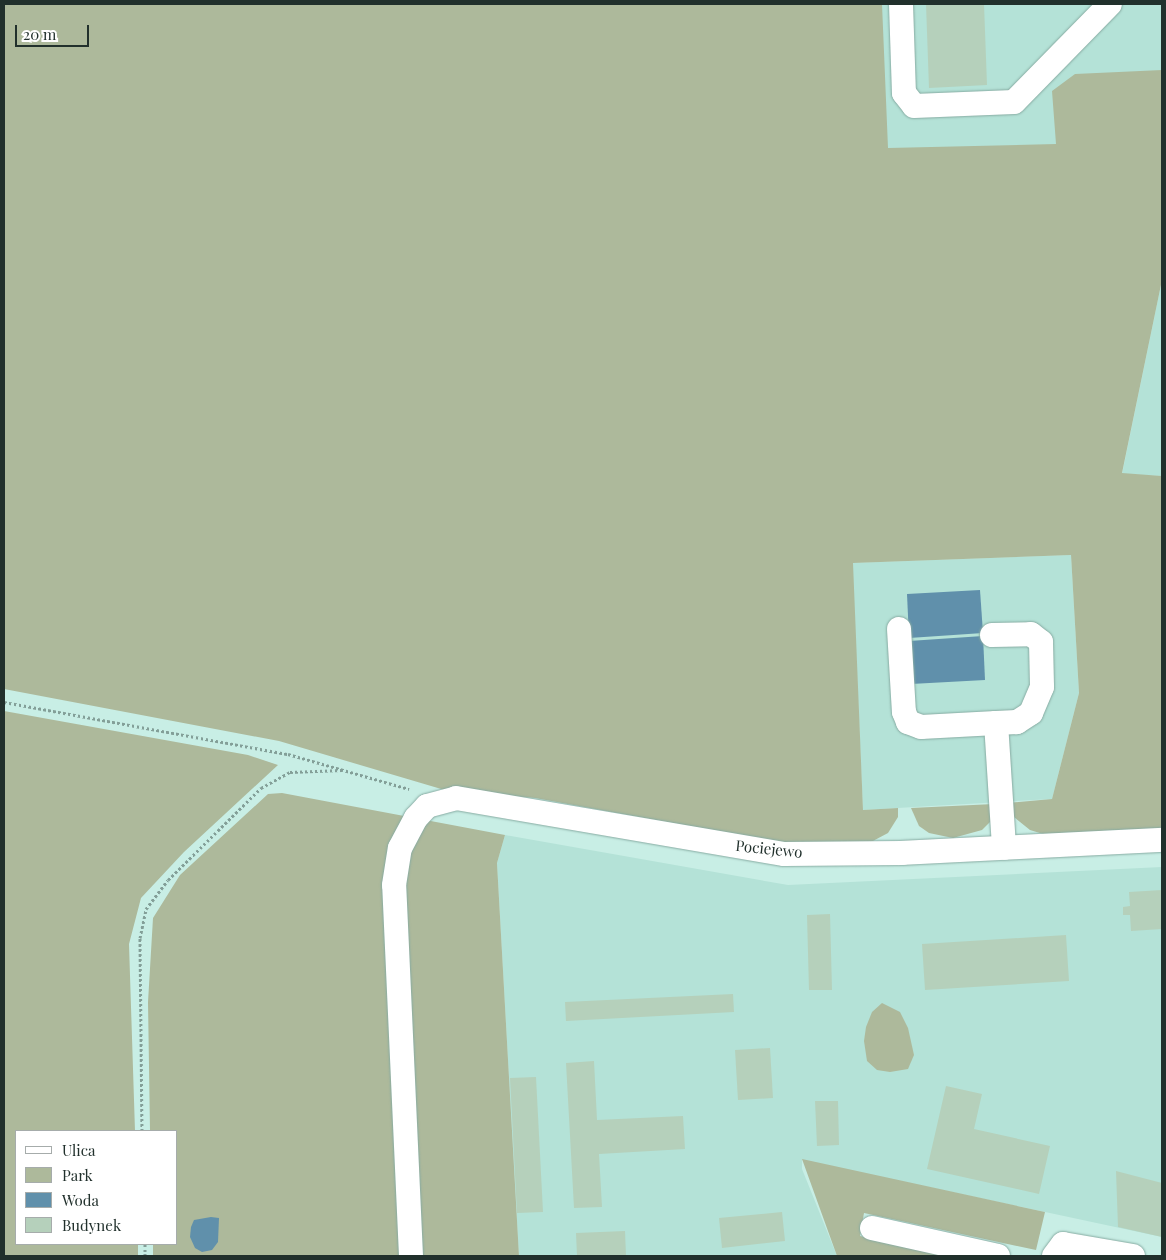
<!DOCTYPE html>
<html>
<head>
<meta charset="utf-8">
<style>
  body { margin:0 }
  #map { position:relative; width:1166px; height:1260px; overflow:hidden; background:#c8eee5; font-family:"Playfair Display",serif }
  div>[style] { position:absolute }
  .built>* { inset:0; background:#b4e2d7 }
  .green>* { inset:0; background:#adb99b }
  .water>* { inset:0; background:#6090ab }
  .building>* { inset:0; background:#b5d0bb }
  .path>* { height:3px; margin-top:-1.5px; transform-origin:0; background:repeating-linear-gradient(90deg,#839f98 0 2.5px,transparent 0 5px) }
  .roads { filter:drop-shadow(0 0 1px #87aba2) drop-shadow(0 0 1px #87aba2) }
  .minor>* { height:24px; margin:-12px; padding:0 12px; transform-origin:12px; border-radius:12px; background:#fff }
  span { translate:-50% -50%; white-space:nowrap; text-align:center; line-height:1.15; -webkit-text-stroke:4px #fff; paint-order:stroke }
  .street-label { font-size:15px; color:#21302c }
  .frame { position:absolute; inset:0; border:5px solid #21302c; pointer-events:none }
  .legend { position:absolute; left:15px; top:1130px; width:162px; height:115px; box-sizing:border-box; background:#fff; border:1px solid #a6acab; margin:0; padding:6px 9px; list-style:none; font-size:15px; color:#21302c }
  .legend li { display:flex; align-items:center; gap:10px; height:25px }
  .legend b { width:25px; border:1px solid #a6acab }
  .scale { position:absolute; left:15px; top:25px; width:74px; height:22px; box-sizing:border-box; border:2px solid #21302c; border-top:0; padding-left:6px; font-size:15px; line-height:18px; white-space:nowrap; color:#21302c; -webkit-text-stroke:4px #fff; paint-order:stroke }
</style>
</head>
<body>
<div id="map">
  <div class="built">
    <div style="clip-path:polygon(864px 4px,1162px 4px,1162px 161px,871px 172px)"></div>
    <div style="clip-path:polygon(1162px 280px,1162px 476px,1122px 474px)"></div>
    <div style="clip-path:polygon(1071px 555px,1079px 693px,1052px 799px,863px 810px,852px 563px)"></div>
    <div style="clip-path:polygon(505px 835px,788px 885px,1162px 867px,1162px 1237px,802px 1160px,802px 1169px,837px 1256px,519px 1256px,497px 863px)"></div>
  </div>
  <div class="green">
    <div style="clip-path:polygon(4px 4px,882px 4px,888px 148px,1056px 144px,1052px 91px,1075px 74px,1162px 70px,1162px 280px,1122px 473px,1162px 476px,1162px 828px,1043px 834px,1030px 830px,1009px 813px,1008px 803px,1052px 799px,1079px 693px,1071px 555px,853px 563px,863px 810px,898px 808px,898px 817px,888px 833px,871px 842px,800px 844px,759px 839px,535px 798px,448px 791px,279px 741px,4px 689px)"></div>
    <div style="clip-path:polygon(4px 711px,248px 755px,278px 765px,184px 852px,141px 898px,129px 944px,135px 1131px,16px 1131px,16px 1244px,138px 1244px,138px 1256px,4px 1256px)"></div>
    <div style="clip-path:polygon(282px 793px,505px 835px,497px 863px,519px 1256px,153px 1256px,153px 1244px,176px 1244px,176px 1131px,150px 1131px,148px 1002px,153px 918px,180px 875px,268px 794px)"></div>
    <div style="clip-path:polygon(994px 804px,992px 820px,982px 830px,953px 838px,929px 833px,919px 826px,911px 808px)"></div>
    <div style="clip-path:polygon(882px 1003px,900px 1012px,908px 1028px,914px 1055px,908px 1069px,890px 1072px,877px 1070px,867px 1061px,864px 1041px,866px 1027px,872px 1012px)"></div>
    <div style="clip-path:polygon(802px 1159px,1045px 1212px,1036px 1250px,864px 1213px,860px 1236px,950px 1256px,837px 1256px)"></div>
  </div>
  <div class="water">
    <div style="clip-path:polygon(980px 590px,983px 633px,909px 638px,907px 594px)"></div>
    <div style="clip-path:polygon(983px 636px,985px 680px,911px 684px,909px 641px)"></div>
    <div style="clip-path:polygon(211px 1217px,219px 1218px,218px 1242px,212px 1250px,202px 1252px,195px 1248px,190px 1237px,191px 1227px,194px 1220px)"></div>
  </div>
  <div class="building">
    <div style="clip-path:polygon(926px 4px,984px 4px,987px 85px,929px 88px)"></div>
    <div style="clip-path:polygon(1162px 890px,1162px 929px,1131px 931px,1130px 915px,1123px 915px,1123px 907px,1130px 906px,1129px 892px)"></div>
    <div style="clip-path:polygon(830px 914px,832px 990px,809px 990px,807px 915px)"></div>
    <div style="clip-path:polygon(1066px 935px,1069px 981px,925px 990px,922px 944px)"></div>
    <div style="clip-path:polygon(733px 994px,734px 1012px,566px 1021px,565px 1002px)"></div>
    <div style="clip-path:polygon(770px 1048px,773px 1098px,738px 1100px,735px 1050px)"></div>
    <div style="clip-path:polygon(594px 1061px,597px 1120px,683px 1116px,685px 1149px,599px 1154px,602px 1207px,574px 1208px,566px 1063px)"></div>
    <div style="clip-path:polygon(536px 1077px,543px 1212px,517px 1213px,510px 1078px)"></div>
    <div style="clip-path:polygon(946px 1086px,982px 1094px,974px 1129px,1050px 1146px,1039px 1194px,927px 1169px)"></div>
    <div style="clip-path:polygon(815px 1101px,838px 1101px,839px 1145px,817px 1146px)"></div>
    <div style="clip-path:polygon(1116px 1171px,1162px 1183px,1162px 1237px,1118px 1227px)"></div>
    <div style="clip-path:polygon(782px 1212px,785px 1241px,722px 1248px,719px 1218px)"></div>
    <div style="clip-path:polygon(625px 1231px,626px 1256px,577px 1256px,576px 1233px)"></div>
  </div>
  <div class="path">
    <div style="left:4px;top:702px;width:289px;rotate:10.4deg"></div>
    <div style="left:288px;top:754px;width:126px;rotate:16.1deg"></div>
    <div style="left:142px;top:1131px;width:193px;rotate:-90.6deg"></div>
    <div style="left:140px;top:938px;width:30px;rotate:-78deg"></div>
    <div style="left:146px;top:909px;width:36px;rotate:-53deg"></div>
    <div style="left:168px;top:880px;width:131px;rotate:-44.7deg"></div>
    <div style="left:261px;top:788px;width:33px;rotate:-29deg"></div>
    <div style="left:290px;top:772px;width:52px;rotate:-2.2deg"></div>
    <div style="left:145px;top:1244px;width:12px;rotate:90deg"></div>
  </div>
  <div class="roads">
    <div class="minor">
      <div style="left:901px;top:4px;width:89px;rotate:88.1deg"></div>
      <div style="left:904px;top:93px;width:16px;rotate:52deg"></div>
      <div style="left:914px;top:106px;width:100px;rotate:-2.3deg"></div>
      <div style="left:1014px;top:102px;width:137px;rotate:-45.6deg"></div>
      <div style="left:899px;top:629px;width:83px;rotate:86.6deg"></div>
      <div style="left:904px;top:712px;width:11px;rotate:68deg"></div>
      <div style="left:908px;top:722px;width:14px;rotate:21deg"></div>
      <div style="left:921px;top:727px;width:75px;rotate:-3.1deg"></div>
      <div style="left:996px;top:723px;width:125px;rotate:86.3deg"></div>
      <div style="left:992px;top:635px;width:39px;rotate:-1deg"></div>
      <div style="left:1031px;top:634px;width:13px;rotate:39deg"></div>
      <div style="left:1041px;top:642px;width:45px;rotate:88.7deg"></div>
      <div style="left:1042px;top:687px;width:28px;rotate:113deg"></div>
      <div style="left:1031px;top:713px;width:17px;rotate:147deg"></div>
      <div style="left:1017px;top:722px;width:21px;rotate:177deg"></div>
      <div style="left:872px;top:1228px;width:129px;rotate:12.5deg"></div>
      <div style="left:411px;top:1256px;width:371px;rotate:-92.6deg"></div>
      <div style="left:394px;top:885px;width:37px;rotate:-81deg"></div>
      <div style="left:400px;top:848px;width:34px;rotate:-62deg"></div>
      <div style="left:416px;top:818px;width:16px;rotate:-47deg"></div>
      <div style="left:427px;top:806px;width:30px;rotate:-15deg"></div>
      <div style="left:456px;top:798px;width:333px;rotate:9.7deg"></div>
      <div style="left:784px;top:854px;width:118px;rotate:-0.5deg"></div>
      <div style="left:902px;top:853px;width:260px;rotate:-2.9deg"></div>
      <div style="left:1054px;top:1256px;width:15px;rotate:-53deg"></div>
      <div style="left:1063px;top:1244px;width:71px;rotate:9.7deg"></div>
    </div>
  </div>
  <div class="street-label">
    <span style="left:769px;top:849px;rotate:6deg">Pociejewo</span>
  </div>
  <div class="frame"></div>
  <ul class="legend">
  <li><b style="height:6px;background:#fff"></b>Ulica</li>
  <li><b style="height:14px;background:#adb99b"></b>Park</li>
  <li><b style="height:14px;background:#6090ab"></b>Woda</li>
  <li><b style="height:14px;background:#b5d0bb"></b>Budynek</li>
  </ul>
  <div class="scale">20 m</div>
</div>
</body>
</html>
